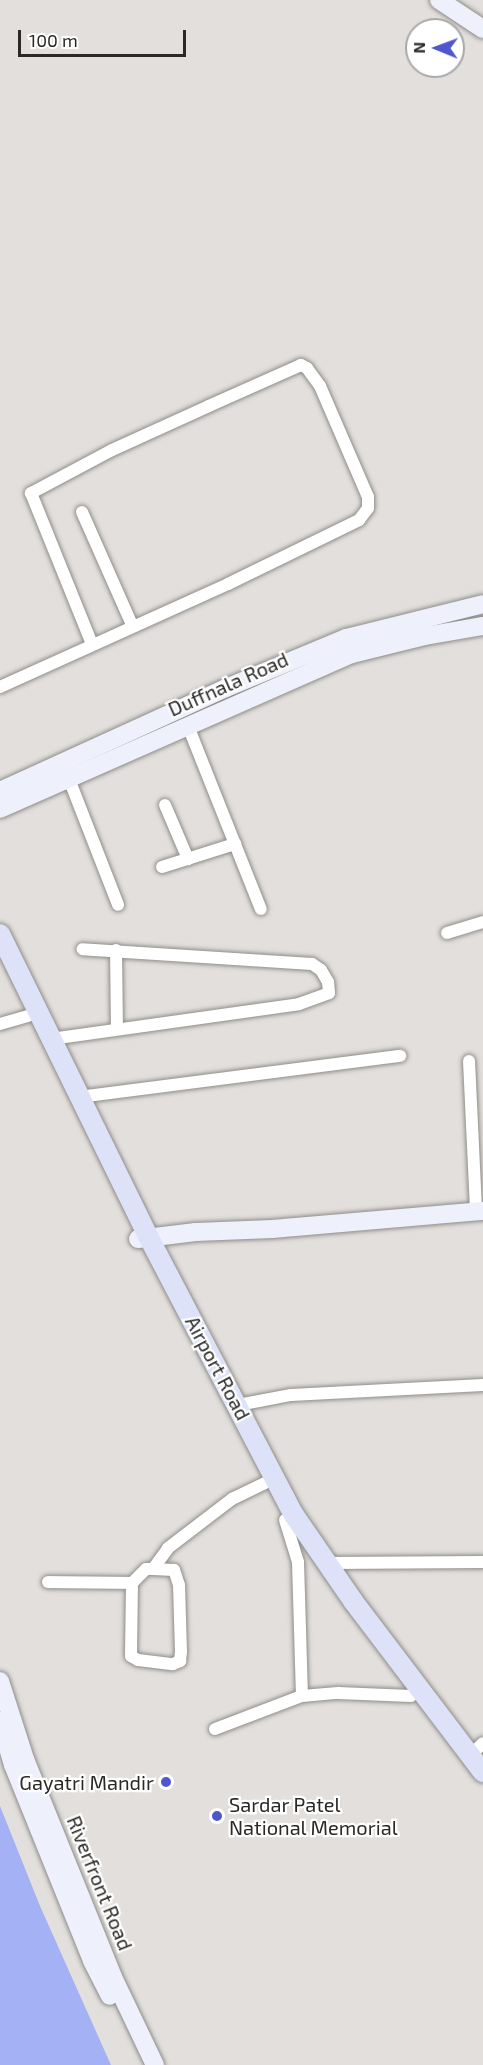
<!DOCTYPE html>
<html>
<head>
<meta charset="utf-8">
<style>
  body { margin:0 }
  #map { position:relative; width:483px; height:2065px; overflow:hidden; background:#e2dfdc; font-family:"Exo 2",sans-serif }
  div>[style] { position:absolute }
  .water>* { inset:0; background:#a5b1f5 }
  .roads { filter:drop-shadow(0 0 2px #8f8d89) drop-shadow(0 0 2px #8f8d89) }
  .street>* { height:12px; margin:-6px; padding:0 6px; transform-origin:6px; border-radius:6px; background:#fff }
  .secondary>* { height:18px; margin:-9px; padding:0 9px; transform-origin:9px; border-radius:9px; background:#eef0fb }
  .primary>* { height:20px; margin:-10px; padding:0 10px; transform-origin:10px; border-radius:10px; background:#dde2f8 }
  .dots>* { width:16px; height:16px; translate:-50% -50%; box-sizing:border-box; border:3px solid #fff; border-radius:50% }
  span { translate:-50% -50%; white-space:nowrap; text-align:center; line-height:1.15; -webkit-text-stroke:4.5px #fff; paint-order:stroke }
  .street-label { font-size:20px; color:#2a2928 }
  .poi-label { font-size:20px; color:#2a2928 }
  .right { translate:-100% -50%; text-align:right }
  .left { translate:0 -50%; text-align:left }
  .north { position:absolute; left:405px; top:18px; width:60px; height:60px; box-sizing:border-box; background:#fff; border:2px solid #aaa9a9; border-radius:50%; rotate:271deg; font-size:16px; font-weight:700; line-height:24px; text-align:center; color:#2a2928 }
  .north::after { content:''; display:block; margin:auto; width:21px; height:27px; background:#5056cd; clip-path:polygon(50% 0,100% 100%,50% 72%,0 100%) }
  .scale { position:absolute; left:18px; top:30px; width:168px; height:27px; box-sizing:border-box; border:3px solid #2a2928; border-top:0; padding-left:8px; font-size:18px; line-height:21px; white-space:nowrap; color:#2a2928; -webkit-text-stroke:4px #fff; paint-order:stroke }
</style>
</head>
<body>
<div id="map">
  <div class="water">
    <div style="clip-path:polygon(0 1806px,40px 1906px,111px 2065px,0 2065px)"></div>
  </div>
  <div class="roads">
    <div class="street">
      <div style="left:82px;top:512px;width:124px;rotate:66.1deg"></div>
      <div style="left:0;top:687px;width:250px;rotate:-24.3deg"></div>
      <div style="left:228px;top:584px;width:146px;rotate:-26deg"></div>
      <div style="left:359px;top:520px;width:15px;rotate:-53deg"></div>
      <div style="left:368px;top:508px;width:11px;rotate:-90deg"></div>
      <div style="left:368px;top:497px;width:121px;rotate:-113.4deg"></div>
      <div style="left:320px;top:386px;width:22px;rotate:-126deg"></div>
      <div style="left:307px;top:368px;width:7px;rotate:-153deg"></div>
      <div style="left:301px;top:365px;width:101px;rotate:156deg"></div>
      <div style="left:209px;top:406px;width:107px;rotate:155.6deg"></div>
      <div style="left:112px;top:450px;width:92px;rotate:152deg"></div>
      <div style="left:31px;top:493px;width:163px;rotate:68deg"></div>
      <div style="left:188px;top:726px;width:197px;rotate:68.3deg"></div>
      <div style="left:69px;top:779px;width:135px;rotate:68.7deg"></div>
      <div style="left:165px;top:805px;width:59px;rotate:66.9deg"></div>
      <div style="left:162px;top:867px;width:77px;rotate:-17.5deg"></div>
      <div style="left:447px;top:933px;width:38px;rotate:-17deg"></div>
      <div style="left:116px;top:950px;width:78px;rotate:89.3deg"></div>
      <div style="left:0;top:1024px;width:29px;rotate:-16deg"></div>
      <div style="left:51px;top:1039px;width:250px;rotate:-8deg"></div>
      <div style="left:299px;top:1004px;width:32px;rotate:-20deg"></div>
      <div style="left:329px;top:993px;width:11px;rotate:-95deg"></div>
      <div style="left:328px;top:982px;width:14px;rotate:-120deg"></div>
      <div style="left:321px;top:970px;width:11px;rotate:-146deg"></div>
      <div style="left:312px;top:964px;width:230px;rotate:-176.3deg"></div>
      <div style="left:469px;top:1061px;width:150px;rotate:87.3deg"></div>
      <div style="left:79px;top:1097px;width:324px;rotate:-7.3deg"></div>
      <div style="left:238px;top:1405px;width:54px;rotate:-10.7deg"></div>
      <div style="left:291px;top:1395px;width:192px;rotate:-3deg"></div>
      <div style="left:285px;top:1520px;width:44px;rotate:72.8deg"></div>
      <div style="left:298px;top:1562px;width:134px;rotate:88.3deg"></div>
      <div style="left:302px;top:1696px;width:36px;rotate:-5deg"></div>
      <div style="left:338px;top:1693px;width:73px;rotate:2.4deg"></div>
      <div style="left:328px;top:1563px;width:155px;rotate:-0.4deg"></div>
      <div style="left:153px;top:1569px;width:7px;rotate:180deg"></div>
      <div style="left:146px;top:1569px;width:20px;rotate:135deg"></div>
      <div style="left:132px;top:1583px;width:73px;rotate:90.8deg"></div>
      <div style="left:131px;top:1656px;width:8px;rotate:30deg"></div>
      <div style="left:138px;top:1660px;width:35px;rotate:7deg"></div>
      <div style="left:173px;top:1664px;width:8px;rotate:-23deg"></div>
      <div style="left:180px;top:1661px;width:9px;rotate:-84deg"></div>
      <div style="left:181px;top:1652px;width:67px;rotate:-91.7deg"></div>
      <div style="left:179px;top:1585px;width:16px;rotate:-108deg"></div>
      <div style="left:174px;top:1570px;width:21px;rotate:-177deg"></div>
      <div style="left:153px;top:1569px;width:26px;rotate:-54deg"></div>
      <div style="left:168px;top:1548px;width:81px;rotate:-37.4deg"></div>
      <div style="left:232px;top:1499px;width:37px;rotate:-26deg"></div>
      <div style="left:48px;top:1582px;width:84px;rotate:0.7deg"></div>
      <div style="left:215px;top:1729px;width:93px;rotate:-20.8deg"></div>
      <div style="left:470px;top:1756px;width:18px;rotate:-45deg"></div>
    </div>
    <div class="secondary">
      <div style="left:439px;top:0;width:53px;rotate:33.4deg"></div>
      <div style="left:0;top:791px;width:248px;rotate:-24.5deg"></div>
      <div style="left:226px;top:688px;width:130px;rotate:-22.6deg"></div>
      <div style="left:346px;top:638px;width:141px;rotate:-13.9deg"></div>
      <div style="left:0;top:809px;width:385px;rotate:-23.8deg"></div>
      <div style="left:352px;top:654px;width:75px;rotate:-13.9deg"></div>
      <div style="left:425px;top:636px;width:59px;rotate:-9.8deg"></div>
      <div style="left:138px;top:1239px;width:58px;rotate:-6.9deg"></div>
      <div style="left:196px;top:1232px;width:76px;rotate:-2.3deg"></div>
      <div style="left:272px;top:1229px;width:212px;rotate:-4.9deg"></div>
      <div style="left:0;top:1681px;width:82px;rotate:72.2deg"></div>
      <div style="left:25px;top:1759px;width:235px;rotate:68deg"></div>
      <div style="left:113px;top:1977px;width:98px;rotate:64.5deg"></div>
      <div style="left:0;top:1721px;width:46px;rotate:73.5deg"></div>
      <div style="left:13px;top:1765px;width:211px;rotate:68deg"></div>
      <div style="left:92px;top:1961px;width:39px;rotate:63deg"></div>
    </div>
    <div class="primary">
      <div style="left:0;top:934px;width:336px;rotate:63.9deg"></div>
      <div style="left:148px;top:1236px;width:315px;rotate:62.4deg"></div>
      <div style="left:294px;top:1515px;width:104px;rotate:55.5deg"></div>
      <div style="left:353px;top:1601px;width:215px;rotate:52.8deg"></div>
    </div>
  </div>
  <div class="dots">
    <div style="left:166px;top:1782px;background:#5056cd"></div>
    <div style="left:217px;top:1816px;background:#5056cd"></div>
  </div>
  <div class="street-label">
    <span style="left:228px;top:684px;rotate:-24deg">Duffnala Road</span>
    <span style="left:218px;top:1368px;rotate:62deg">Airport Road</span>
    <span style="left:100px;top:1883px;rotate:68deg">Riverfront Road</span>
  </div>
  <div class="poi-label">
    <span class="right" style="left:154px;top:1782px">Gayatri Mandir</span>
    <span class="left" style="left:229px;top:1816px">Sardar Patel<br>National Memorial</span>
  </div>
  <div class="north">N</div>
  <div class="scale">100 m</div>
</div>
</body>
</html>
